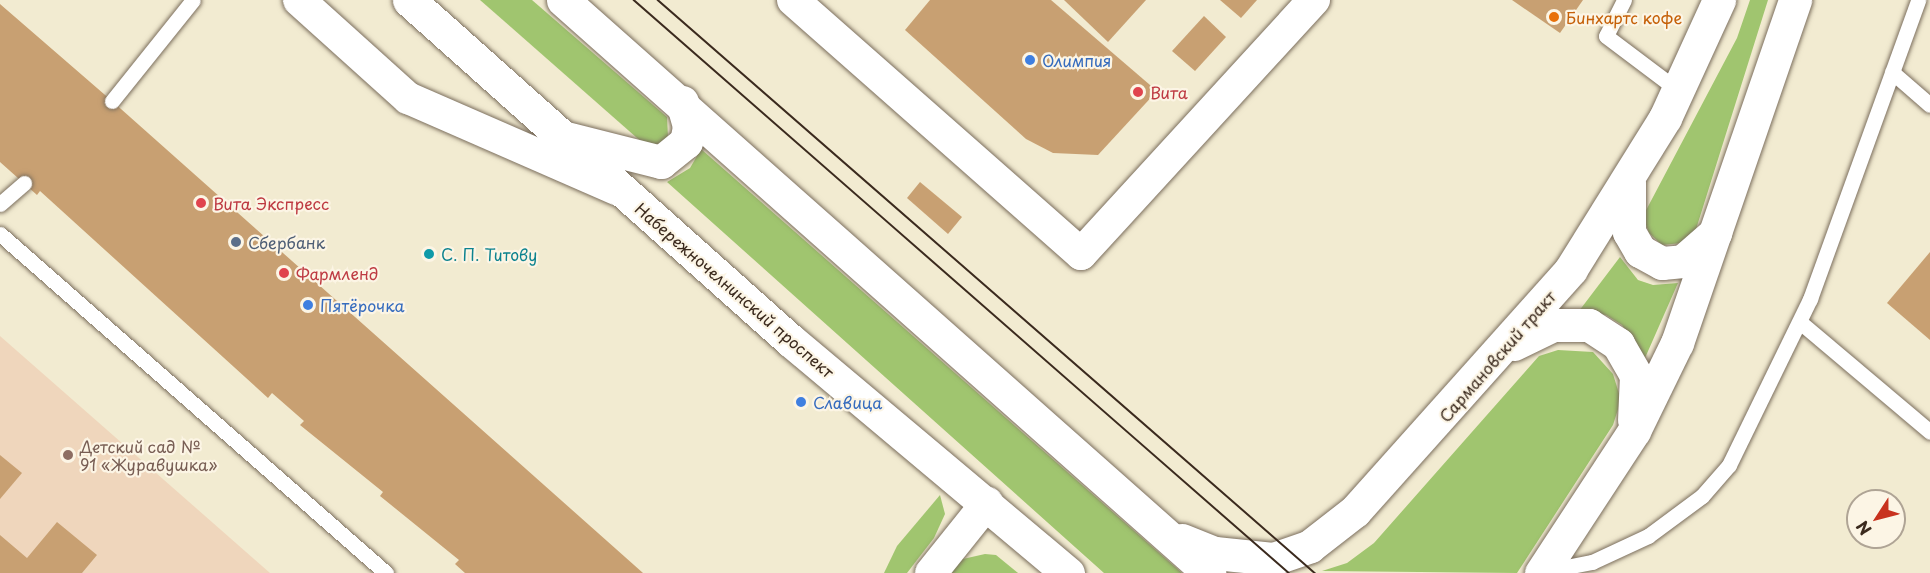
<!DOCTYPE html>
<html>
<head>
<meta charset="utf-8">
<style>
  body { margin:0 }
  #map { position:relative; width:1930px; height:573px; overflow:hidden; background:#f2ebd1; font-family:"Playpen Sans",sans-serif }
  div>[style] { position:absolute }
  .built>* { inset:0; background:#efd6bc }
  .green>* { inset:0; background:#a0c56f }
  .building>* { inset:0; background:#c8a072 }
  .roads { filter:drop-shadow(0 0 2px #7b6e5d) drop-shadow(0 0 2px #7b6e5d) }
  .service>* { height:15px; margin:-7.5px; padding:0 7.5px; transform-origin:7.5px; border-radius:7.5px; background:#fff }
  .minor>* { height:32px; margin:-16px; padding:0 16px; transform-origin:16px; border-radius:16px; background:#fff }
  .primary>* { height:33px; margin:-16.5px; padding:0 16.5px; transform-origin:16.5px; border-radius:16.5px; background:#fff }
  .tram>* { height:1.5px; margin:-0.75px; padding:0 0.75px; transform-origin:0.75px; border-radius:0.75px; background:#3b2a1e }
  .dots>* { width:16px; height:16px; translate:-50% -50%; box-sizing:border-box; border:3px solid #fcf5e5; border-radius:50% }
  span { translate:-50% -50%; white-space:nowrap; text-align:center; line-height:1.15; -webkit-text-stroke:4.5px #fcf5e5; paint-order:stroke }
  .food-label { font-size:16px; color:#c56008 }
  .left { translate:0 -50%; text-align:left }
  .shop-label { font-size:16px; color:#366cbe }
  .health-label { font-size:16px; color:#be3a42 }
  .service-label { font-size:16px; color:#4e5e75 }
  .culture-label { font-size:16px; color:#0d838f }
  .street-label { font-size:16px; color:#3b2a1e }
  .education-label { font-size:16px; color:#785e54 }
  .north { position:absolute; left:1846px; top:489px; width:60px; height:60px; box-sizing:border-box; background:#fcf5e5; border:2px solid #afa495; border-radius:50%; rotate:234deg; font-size:16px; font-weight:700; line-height:24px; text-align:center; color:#3b2a1e }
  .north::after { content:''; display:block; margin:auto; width:21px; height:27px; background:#c8321e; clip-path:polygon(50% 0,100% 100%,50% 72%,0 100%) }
</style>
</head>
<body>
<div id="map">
  <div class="built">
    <div style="clip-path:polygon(0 336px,270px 573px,0 573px)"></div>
  </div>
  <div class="green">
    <div style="clip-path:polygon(480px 0,532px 0,667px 117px,668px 137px,661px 144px,645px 145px)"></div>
    <div style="clip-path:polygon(1750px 0,1768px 0,1692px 242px,1662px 245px,1649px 233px,1643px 216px,1737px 38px)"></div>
    <div style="clip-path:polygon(701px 149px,1182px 573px,1104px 573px,667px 182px,690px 168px)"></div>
    <div style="clip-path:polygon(1620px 257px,1638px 280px,1653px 285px,1678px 283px,1645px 358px,1622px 325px,1606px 315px,1579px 311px)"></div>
    <div style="clip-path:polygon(1558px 350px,1593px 352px,1613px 374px,1621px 400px,1613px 425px,1517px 573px,1322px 571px,1347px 563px,1374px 543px,1539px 356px)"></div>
    <div style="clip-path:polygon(940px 495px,945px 514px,934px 538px,907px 573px,884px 573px,897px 546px)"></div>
    <div style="clip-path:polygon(985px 554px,996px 555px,1018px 573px,944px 573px,954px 561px)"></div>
  </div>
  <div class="building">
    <div style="clip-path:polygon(930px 0,1051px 0,1157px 91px,1098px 155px,1053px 153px,1026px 139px,905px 30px)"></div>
    <div style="clip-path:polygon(1064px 0,1146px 0,1108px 42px)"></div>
    <div style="clip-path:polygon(1220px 0,1257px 0,1241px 18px)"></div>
    <div style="clip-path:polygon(1512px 0,1583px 0,1560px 33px)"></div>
    <div style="clip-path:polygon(0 4px,112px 101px,643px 573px,465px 573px,455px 564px,459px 560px,380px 496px,383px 492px,300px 425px,304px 421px,272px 393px,268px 398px,40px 191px,37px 195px,0 162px)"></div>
    <div style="clip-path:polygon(1204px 16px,1226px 37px,1195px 71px,1172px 51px)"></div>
    <div style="clip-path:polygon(920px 182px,962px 217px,948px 234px,907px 198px)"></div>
    <div style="clip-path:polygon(1930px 252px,1930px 340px,1887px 303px)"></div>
    <div style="clip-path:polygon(801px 396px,807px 402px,801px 409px,794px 403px)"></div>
    <div style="clip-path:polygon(0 455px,22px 473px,0 499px)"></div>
    <div style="clip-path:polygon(57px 522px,97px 555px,82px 573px,0 573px,0 535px,27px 558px)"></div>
  </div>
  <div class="roads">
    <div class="service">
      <div style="left:1624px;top:0;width:40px;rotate:116.6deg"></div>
      <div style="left:1606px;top:36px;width:91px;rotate:37deg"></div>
      <div style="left:1892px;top:72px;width:50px;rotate:41deg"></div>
      <div style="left:112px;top:101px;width:129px;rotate:-51.3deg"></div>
      <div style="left:0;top:204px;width:32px;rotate:-41deg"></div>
      <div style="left:0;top:234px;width:514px;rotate:41.29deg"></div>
      <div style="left:1800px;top:322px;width:170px;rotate:40.2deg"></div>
      <div style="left:1546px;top:571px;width:47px;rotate:-11.1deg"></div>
      <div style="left:1592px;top:562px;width:62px;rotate:-24.9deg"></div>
      <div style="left:1648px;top:536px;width:67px;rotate:-36.5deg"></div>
      <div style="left:1702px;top:496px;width:41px;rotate:-48.9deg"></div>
      <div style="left:1729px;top:465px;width:185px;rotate:-64deg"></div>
      <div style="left:1810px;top:299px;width:318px;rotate:-70.1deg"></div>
    </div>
    <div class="minor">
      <div style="left:299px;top:0;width:147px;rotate:42deg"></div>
      <div style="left:408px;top:98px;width:227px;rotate:23.6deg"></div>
      <div style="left:793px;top:0;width:384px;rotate:41.4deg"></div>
      <div style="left:1081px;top:254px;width:345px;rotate:-47.5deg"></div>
      <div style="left:931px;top:573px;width:90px;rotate:-51.3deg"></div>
    </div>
    <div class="primary">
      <div style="left:409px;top:0;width:511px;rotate:41.75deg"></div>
      <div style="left:790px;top:340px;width:363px;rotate:40deg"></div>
      <div style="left:563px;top:0;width:864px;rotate:41.57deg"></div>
      <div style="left:566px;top:138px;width:98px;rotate:14.2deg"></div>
      <div style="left:661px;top:162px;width:32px;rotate:-39deg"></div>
      <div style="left:686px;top:142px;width:16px;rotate:-79deg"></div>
      <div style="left:689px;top:126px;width:25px;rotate:-106deg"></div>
      <div style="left:1629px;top:182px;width:50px;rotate:90deg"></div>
      <div style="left:1629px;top:232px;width:22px;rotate:60deg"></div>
      <div style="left:1640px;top:251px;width:25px;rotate:29deg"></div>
      <div style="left:1662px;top:263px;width:21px;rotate:-5deg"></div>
      <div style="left:1683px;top:261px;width:43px;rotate:-41.2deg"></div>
      <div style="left:1514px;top:344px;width:43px;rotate:-26deg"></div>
      <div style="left:1553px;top:325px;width:36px"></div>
      <div style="left:1589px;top:325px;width:35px;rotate:33deg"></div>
      <div style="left:1618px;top:344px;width:36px;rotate:60deg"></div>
      <div style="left:1636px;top:375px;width:45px;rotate:92.5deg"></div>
      <div style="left:1182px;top:540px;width:35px;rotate:22deg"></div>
      <div style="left:1215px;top:553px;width:58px;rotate:5.9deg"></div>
      <div style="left:1273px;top:559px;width:39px;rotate:-19deg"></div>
      <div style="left:1310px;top:546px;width:57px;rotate:-37.9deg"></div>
      <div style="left:1355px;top:511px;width:324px;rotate:-48.2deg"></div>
      <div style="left:1571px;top:269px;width:178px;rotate:-58.1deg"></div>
      <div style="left:1665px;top:118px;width:130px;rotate:-65.4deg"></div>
      <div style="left:1541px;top:573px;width:170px;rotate:-56.8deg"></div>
      <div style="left:1634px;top:431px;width:98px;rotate:-64deg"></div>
      <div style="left:1677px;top:343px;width:363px;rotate:-71deg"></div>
    </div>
  </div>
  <div class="tram">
    <div style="left:634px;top:0;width:870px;rotate:41.18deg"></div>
    <div style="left:658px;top:0;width:872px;rotate:41.09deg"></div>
  </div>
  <div class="dots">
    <div style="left:1554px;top:17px;background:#e8710a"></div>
    <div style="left:1030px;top:60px;background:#3f7fe0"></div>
    <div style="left:1138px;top:92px;background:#e0444e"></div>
    <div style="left:201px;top:203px;background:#e0444e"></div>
    <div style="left:236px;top:242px;background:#5c6f8a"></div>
    <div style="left:429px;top:254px;background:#0f9aa8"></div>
    <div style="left:284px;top:273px;background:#e0444e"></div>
    <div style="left:308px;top:305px;background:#3f7fe0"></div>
    <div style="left:801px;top:402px;background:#3f7fe0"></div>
    <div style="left:68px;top:455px;background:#8d6e63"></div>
  </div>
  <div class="food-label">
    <span class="left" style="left:1566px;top:17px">Бинхартс кофе</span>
  </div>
  <div class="shop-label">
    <span class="left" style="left:1042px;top:60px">Олимпия</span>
    <span class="left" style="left:320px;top:305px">Пятёрочка</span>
    <span class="left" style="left:813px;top:402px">Славица</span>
  </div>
  <div class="health-label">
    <span class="left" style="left:1150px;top:92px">Вита</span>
    <span class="left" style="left:213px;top:203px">Вита Экспресс</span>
    <span class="left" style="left:296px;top:273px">Фармленд</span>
  </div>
  <div class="service-label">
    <span class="left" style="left:248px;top:242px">Сбербанк</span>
  </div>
  <div class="culture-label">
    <span class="left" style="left:441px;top:254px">С. П. Титову</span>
  </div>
  <div class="street-label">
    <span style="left:735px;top:290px;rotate:41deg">Набережночелнинский проспект</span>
    <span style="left:1497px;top:356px;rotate:-49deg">Сармановский тракт</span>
  </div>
  <div class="education-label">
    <span class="left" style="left:80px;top:455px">Детский сад №<br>91 «Журавушка»</span>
  </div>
  <div class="north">N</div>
</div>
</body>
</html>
